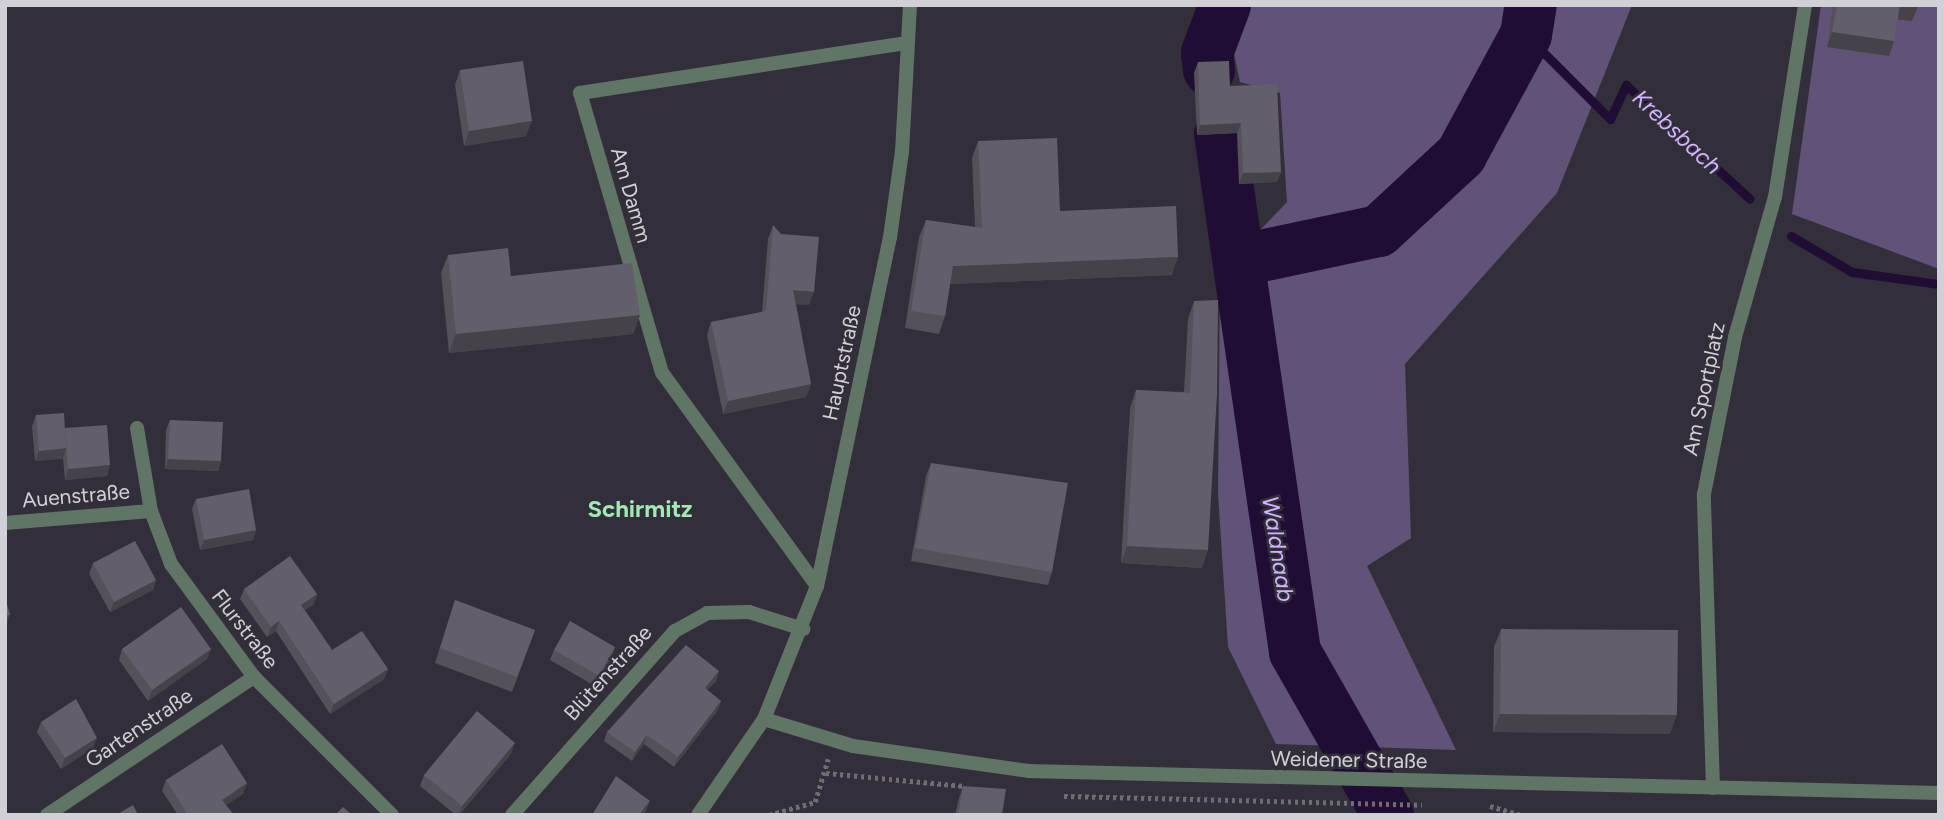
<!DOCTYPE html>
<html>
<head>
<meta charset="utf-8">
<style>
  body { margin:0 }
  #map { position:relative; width:1944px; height:820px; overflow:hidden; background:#332f3a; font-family:Figtree,sans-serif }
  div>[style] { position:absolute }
  .green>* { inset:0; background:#615378 }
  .stream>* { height:9px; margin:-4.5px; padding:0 4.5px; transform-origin:4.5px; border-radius:4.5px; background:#1f0d34 }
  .river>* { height:52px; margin:-26px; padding:0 26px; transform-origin:26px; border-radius:26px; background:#1f0d34 }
  .path>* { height:4.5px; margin-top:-2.25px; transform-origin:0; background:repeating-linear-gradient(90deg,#6f6c75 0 3.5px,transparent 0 7px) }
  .minor>* { height:14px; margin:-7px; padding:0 7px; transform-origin:7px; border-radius:7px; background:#617566 }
  .tertiary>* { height:14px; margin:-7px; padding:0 7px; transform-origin:7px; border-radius:7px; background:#617566 }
  .wall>* { inset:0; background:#54515b }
  .shaded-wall>* { inset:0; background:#45424a }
  .building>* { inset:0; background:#625e6a }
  span { translate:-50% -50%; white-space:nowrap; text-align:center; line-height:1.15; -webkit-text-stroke:5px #332f3a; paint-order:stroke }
  .street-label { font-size:21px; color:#d2d0d7 }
  .water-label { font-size:23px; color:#d0b5fe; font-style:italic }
  .quarter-label { font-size:24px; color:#a2e9b5; font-weight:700 }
  .frame { position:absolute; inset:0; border:7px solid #d2d0d7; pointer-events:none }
</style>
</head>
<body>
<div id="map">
  <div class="green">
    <div style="clip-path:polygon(1247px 5px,1632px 5px,1557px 193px,1405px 364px,1411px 538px,1367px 566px,1456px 750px,1276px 744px,1228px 647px,1218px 493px,1220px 272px,1287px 202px,1280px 93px,1240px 82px,1232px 44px)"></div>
    <div style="clip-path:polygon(1821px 5px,1939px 5px,1939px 269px,1792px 214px)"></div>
  </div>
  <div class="stream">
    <div style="left:1526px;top:35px;width:119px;rotate:45deg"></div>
    <div style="left:1610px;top:119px;width:38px;rotate:-65deg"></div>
    <div style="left:1626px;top:85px;width:168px;rotate:42.6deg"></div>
    <div style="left:1791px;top:236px;width:71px;rotate:30.5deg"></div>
    <div style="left:1852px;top:272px;width:88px;rotate:7.9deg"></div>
  </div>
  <div class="river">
    <div style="left:1209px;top:70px;width:17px;rotate:-97deg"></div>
    <div style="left:1207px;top:53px;width:51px;rotate:-69.4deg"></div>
    <div style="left:1220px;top:134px;width:523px;rotate:81.76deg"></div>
    <div style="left:1295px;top:652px;width:188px;rotate:60.3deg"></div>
    <div style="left:1242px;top:260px;width:140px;rotate:-12deg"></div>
    <div style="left:1379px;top:231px;width:112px;rotate:-42.8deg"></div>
    <div style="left:1461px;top:155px;width:136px;rotate:-61.6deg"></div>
    <div style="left:1526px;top:35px;width:30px;rotate:-81deg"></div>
  </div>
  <div class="path">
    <div style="left:826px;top:773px;width:139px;rotate:5.4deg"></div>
    <div style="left:1064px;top:796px;width:358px;rotate:1.4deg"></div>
    <div style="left:1490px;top:806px;width:33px;rotate:16deg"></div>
    <div style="left:769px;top:815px;width:48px;rotate:-15.8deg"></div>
    <div style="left:815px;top:802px;width:45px;rotate:-73.2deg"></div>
  </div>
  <div class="minor">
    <div style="left:137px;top:428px;width:84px;rotate:80.4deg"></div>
    <div style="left:151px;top:511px;width:57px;rotate:69.3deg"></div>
    <div style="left:171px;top:564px;width:140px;rotate:53.7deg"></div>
    <div style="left:254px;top:677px;width:195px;rotate:45deg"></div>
    <div style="left:5px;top:523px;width:146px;rotate:-4.7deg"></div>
    <div style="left:817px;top:586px;width:263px;rotate:-126deg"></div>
    <div style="left:662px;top:373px;width:292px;rotate:-106.3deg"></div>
    <div style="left:580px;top:93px;width:331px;rotate:-8.7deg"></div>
    <div style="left:1713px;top:788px;width:294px;rotate:-91.8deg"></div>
    <div style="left:1704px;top:494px;width:160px;rotate:-78.8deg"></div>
    <div style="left:1735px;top:337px;width:146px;rotate:-74.1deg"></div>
    <div style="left:1775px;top:197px;width:194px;rotate:-81.1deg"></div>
    <div style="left:47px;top:815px;width:249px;rotate:-33.7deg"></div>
    <div style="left:512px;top:815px;width:246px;rotate:-48.5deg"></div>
    <div style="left:675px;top:631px;width:37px;rotate:-29deg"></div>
    <div style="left:707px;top:613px;width:42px;rotate:-1.4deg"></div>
    <div style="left:749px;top:612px;width:57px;rotate:17.5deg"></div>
    <div style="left:698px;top:815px;width:116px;rotate:-55.5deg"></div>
  </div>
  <div class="tertiary">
    <div style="left:910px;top:5px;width:146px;rotate:93.1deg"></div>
    <div style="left:902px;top:151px;width:87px;rotate:97.9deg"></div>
    <div style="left:890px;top:237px;width:357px;rotate:101.8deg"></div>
    <div style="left:817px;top:586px;width:143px;rotate:111.7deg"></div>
    <div style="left:764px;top:719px;width:93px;rotate:16.9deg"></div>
    <div style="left:853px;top:746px;width:177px;rotate:8.1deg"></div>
    <div style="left:1028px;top:771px;width:911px;rotate:1.38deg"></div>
  </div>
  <div class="wall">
    <div style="clip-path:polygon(1833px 5px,1918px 5px,1912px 21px,1898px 19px,1894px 41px,1889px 56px,1827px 47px)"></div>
    <div style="clip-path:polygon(1198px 62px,1230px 86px,1281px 172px,1277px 182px,1239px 184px,1237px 133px,1197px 135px,1194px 73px)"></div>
    <div style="clip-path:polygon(460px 70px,526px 136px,464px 146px,455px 85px)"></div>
    <div style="clip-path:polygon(978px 141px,1060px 211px,1172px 275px,950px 284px,945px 316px,939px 334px,905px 328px,919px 237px,926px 220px,975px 227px,972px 158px)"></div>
    <div style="clip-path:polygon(773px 225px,809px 305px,796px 304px,811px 384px,806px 397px,723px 414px,707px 335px,711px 322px,762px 312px,768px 239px)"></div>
    <div style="clip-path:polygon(448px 255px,511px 276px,640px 315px,633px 334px,449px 353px,441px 273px)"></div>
    <div style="clip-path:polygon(1194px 301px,1202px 568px,1121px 563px,1130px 408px,1136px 390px,1184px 392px,1188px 319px)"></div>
    <div style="clip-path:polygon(36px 415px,65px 429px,107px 476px,65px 480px,63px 458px,35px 461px,32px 426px)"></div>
    <div style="clip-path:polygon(170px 420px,221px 461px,218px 471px,165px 469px,166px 430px)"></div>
    <div style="clip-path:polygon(931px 463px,1052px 572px,1048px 585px,911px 561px,926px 476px)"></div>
    <div style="clip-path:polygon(196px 499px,256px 530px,253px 540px,200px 550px,192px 509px)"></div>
    <div style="clip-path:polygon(93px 563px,156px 580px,153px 590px,110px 612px,89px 574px)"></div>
    <div style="clip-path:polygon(244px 589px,317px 594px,314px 604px,305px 610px,332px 650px,388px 669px,384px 679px,330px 714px,276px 631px,267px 637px,240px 599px)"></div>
    <div style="clip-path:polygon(455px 600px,535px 630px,512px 692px,435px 663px)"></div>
    <div style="clip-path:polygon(1501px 629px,1670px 734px,1493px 732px,1494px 647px)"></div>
    <div style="clip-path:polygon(615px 647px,612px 658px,595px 686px,550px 660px,554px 650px)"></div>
    <div style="clip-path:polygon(122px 649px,211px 649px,207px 659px,148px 701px,119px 660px)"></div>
    <div style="clip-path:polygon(719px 671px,716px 681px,707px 690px,721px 701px,718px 710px,674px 767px,644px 744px,632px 761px,604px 741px,607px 732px)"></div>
    <div style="clip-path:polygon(41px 722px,93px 748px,61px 769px,37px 732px)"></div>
    <div style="clip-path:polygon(511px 754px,459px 815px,456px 815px,420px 786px,424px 775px)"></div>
    <div style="clip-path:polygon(166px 780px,247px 783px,243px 794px,226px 805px,234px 815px,178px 815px,162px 791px)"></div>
    <div style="clip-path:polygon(963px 786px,1002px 815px,955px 815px,959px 798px)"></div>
  </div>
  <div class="shaded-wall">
    <div style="clip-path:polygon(1900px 5px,1918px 6px,1912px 21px,1895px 19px)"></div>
    <div style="clip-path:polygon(1832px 32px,1894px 41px,1889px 56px,1827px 47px)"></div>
    <div style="clip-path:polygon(532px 121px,526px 136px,464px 146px,469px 131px)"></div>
    <div style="clip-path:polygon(1241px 123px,1237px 133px,1197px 135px,1200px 125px)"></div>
    <div style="clip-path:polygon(1281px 172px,1277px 182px,1239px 184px,1243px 173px)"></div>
    <div style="clip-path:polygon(1178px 257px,1172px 275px,947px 284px,953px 266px)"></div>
    <div style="clip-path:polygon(793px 290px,814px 292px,809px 305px,788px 304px)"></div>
    <div style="clip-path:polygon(640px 315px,633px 334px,449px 353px,456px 334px)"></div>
    <div style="clip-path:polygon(811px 384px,806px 397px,723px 414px,728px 401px)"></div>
    <div style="clip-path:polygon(66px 448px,63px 459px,35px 461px,39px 451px)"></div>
    <div style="clip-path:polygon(168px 459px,221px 461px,218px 471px,165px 469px)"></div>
    <div style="clip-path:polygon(110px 465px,107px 476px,65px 480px,68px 469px)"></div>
    <div style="clip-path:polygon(256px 530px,253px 540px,200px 550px,204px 540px)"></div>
    <div style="clip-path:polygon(1127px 546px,1208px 550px,1202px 568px,1121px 563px)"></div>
    <div style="clip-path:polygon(156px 580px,153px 590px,110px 612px,114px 602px)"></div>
    <div style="clip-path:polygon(317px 594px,314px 604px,298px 615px,301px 605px)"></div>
    <div style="clip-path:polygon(10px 615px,5px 628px,5px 616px)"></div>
    <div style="clip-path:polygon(279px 621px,276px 631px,267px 637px,271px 627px)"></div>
    <div style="clip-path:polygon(615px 647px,612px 658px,595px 686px,599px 676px)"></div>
    <div style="clip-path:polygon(211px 649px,207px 659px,148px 701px,152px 690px)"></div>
    <div style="clip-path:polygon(388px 669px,384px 679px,330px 714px,334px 704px)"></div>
    <div style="clip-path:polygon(719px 671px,716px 681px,701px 697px,705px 688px)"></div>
    <div style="clip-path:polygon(721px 701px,718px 710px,674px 767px,678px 757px)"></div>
    <div style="clip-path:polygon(1500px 714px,1677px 715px,1670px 734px,1493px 732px)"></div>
    <div style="clip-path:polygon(647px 735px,644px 744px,632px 761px,635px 752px)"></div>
    <div style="clip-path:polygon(97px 738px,93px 748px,61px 769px,65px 758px)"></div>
    <div style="clip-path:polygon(515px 743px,511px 754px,458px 815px,462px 806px)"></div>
    <div style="clip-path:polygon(247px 783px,243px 794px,218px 810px,222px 800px)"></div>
    <div style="clip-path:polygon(650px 801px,646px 811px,643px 815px,639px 815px)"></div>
  </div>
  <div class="building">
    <div style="clip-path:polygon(1837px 5px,1900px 5px,1894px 41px,1832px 32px)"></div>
    <div style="clip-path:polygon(523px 61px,532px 121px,469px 131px,460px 70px)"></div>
    <div style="clip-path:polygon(1229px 61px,1230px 86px,1277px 84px,1281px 172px,1243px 173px,1241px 123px,1200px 125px,1198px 62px)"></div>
    <div style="clip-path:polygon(1057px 138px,1060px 211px,1176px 206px,1178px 257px,953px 266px,945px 316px,911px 311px,926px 220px,982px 228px,978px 141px)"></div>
    <div style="clip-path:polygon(773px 225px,781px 234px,819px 237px,814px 292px,793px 290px,811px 384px,728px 401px,711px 322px,766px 311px)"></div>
    <div style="clip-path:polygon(508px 248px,511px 276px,632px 263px,640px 315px,456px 334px,448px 255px)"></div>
    <div style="clip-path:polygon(1218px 300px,1217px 394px,1208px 550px,1127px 546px,1136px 390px,1190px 393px,1194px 301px)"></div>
    <div style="clip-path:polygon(64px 413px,66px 448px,39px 451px,36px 415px)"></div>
    <div style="clip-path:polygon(170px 420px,223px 422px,221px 461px,168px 459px)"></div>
    <div style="clip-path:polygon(107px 425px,110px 465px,68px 469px,65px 428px)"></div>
    <div style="clip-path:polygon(931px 463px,1068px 483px,1052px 572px,915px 548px)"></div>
    <div style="clip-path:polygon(249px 489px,256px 530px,204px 540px,196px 499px)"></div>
    <div style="clip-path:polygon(135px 541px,156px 580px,114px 602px,93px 563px)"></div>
    <div style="clip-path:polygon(290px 556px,317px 594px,301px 605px,332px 650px,362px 631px,388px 669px,334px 704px,279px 621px,271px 627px,244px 589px)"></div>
    <div style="clip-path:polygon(5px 597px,10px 615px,5px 616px)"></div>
    <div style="clip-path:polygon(455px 600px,535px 630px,517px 677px,440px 648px)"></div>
    <div style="clip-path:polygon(181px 607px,211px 649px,152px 690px,122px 649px)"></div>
    <div style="clip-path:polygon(570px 621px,615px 647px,599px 676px,554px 650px)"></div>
    <div style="clip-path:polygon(1501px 629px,1678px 630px,1677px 715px,1500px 714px)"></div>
    <div style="clip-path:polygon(686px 645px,719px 671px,705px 688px,721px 701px,678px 757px,647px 735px,635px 752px,607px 732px)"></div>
    <div style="clip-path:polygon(76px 699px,97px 738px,65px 758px,41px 722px)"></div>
    <div style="clip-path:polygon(477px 711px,515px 743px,462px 806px,424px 775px)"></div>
    <div style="clip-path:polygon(222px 744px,247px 783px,222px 800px,234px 815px,188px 815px,166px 780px)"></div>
    <div style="clip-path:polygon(616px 776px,650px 801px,639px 815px,592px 815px)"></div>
    <div style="clip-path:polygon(963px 786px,1006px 789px,1002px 815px,958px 815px)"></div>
    <div style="clip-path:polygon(133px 805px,138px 815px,116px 815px)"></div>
    <div style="clip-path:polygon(343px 807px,352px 815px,335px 815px)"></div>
  </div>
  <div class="street-label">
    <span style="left:631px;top:195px;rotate:74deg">Am Damm</span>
    <span style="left:842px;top:363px;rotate:-78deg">Hauptstraße</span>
    <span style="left:1704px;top:389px;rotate:-78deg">Am Sportplatz</span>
    <span style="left:76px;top:496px;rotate:-5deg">Auenstraße</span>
    <span style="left:245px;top:629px;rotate:52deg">Flurstraße</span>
    <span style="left:608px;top:673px;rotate:-48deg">Blütenstraße</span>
    <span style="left:139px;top:728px;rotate:-34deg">Gartenstraße</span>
    <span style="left:1349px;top:760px;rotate:1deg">Weidener Straße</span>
  </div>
  <div class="water-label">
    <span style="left:1677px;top:132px;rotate:43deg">Krebsbach</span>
    <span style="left:1278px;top:549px;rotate:81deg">Waldnaab</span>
  </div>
  <div class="quarter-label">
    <span style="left:640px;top:509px">Schirmitz</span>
  </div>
  <div class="frame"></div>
</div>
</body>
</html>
